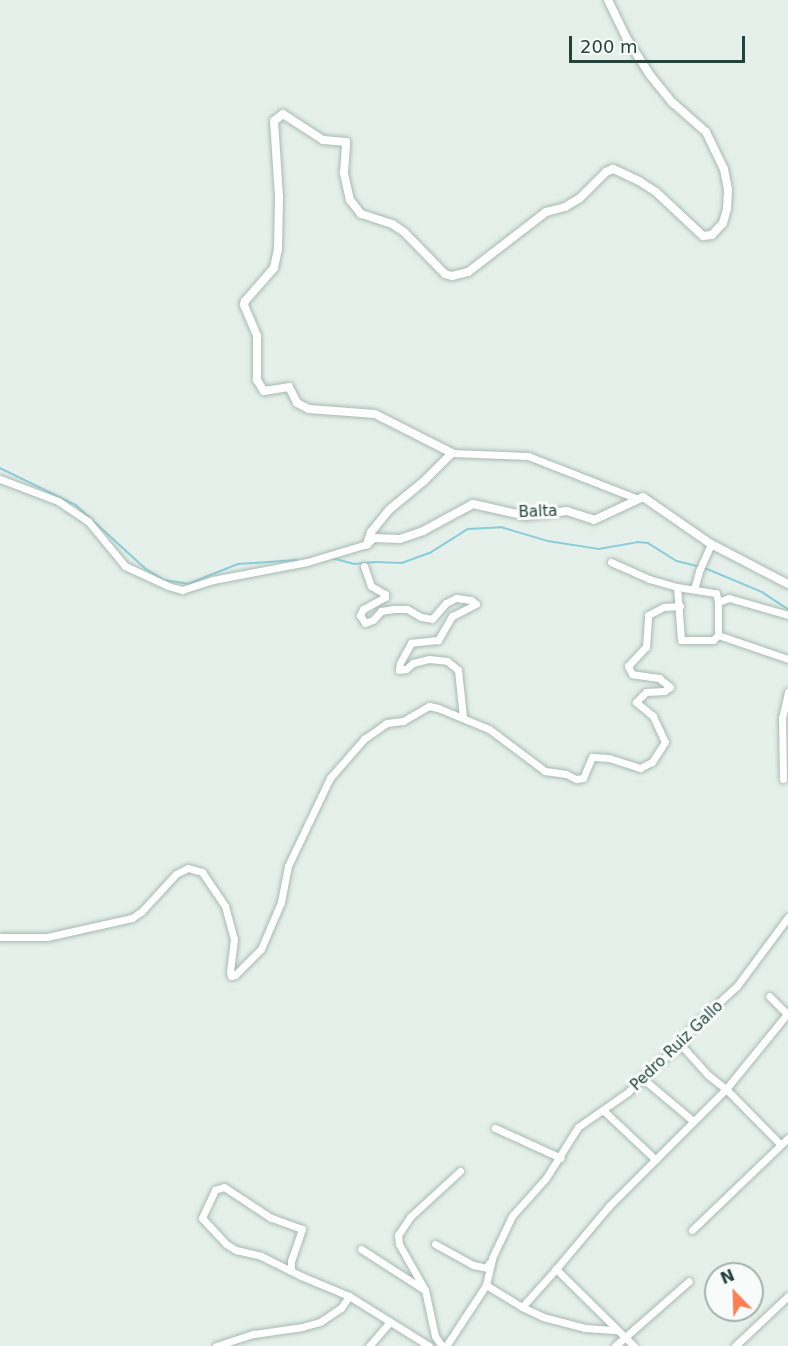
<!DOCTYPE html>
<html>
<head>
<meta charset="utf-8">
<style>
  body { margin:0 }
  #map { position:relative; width:788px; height:1346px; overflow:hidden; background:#e5f0eb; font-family:"DejaVu Sans",sans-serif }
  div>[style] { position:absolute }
  .stream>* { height:1.5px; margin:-0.75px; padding:0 0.75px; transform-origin:0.75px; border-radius:0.75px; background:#89cdd9 }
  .roads { filter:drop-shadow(0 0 2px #a7b9b3) drop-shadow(0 0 2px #a7b9b3) }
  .minor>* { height:7px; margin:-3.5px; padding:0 3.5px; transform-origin:3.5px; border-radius:3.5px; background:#fff }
  .tertiary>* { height:8px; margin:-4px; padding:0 4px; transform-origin:4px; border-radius:4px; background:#fff }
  span { translate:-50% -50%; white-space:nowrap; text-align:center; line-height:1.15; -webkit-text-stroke:6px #f7fbf9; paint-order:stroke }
  .street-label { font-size:15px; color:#22443b }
  .north { position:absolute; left:704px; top:1262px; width:60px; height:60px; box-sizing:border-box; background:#f7fbf9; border:2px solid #a2b2ad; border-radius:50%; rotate:337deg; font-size:16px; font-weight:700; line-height:24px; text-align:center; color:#22443b }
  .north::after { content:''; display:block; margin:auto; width:21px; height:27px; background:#ff7e54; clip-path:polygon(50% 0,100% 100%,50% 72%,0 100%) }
  .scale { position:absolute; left:569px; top:36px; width:176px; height:27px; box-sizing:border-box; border:3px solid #22443b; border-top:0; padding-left:8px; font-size:18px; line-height:21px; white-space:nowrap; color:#22443b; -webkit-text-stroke:4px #f7fbf9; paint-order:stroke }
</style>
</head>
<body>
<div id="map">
  <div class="stream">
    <div style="left:0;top:468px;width:85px;rotate:26deg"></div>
    <div style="left:76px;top:505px;width:95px;rotate:42.4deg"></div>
    <div style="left:146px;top:569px;width:21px;rotate:31deg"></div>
    <div style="left:164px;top:580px;width:24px;rotate:9deg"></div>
    <div style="left:188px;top:584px;width:54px;rotate:-21.8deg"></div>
    <div style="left:238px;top:564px;width:59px;rotate:-3.9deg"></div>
    <div style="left:332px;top:558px;width:23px;rotate:15deg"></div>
    <div style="left:354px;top:564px;width:22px;rotate:-5deg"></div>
    <div style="left:376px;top:562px;width:26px;rotate:2deg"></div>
    <div style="left:402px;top:563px;width:30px;rotate:-20deg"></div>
    <div style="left:430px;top:553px;width:45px;rotate:-32.3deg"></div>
    <div style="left:468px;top:529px;width:33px;rotate:-3deg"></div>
    <div style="left:501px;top:527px;width:49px;rotate:16.6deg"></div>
    <div style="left:548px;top:541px;width:52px;rotate:8.9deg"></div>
    <div style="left:599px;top:549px;width:39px;rotate:-10deg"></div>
    <div style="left:637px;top:542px;width:11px;rotate:5deg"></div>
    <div style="left:648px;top:543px;width:34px;rotate:32deg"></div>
    <div style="left:677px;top:561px;width:21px;rotate:14deg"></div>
    <div style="left:705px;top:568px;width:62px;rotate:22.8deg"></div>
    <div style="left:762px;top:592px;width:31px;rotate:33deg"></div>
  </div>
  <div class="roads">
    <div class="minor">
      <div style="left:452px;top:453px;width:76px;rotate:2.3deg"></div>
      <div style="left:528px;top:456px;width:116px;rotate:21.3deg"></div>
      <div style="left:0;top:479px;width:62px;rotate:20.8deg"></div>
      <div style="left:58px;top:501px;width:36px;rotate:34deg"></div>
      <div style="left:88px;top:521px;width:58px;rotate:50.6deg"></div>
      <div style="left:125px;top:566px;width:47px;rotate:24.9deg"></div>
      <div style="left:168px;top:586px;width:15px;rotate:16deg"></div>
      <div style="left:182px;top:590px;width:33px;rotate:-18deg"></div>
      <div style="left:213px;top:580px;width:96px;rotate:-10.8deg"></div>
      <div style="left:307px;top:562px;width:63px;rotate:-16.7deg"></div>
      <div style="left:611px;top:562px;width:42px;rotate:24.1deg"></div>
      <div style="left:649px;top:579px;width:29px;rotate:16deg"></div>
      <div style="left:677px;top:587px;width:39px;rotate:9deg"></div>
      <div style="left:716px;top:593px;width:9px;rotate:77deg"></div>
      <div style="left:718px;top:602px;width:12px;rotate:-20deg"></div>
      <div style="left:729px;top:598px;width:61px;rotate:16.1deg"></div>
      <div style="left:364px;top:566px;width:21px;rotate:71deg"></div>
      <div style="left:371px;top:586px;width:16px;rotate:30deg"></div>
      <div style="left:385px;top:594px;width:3px;rotate:90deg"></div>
      <div style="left:385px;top:597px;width:25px;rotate:151deg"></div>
      <div style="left:363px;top:609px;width:7px;rotate:117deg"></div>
      <div style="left:360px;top:615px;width:9px;rotate:58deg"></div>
      <div style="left:365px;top:623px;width:9px;rotate:-21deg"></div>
      <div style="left:373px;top:620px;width:12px;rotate:-48deg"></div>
      <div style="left:381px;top:611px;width:13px;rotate:-9deg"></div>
      <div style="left:394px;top:609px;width:13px"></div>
      <div style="left:407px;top:609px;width:16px;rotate:30deg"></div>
      <div style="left:421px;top:617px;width:11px;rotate:10deg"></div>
      <div style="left:432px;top:619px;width:21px;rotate:-49deg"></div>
      <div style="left:446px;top:603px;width:11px;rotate:-27deg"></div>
      <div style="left:456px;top:598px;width:15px;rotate:8deg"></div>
      <div style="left:471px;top:600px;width:6px;rotate:39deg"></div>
      <div style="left:476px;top:604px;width:27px;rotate:153deg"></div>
      <div style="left:452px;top:616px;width:28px;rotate:120deg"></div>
      <div style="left:438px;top:640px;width:27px;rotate:174deg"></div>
      <div style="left:411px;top:643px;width:23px;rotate:119deg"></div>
      <div style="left:400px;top:663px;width:7px;rotate:98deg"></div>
      <div style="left:399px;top:670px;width:7px;rotate:-8deg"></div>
      <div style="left:406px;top:669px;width:9px;rotate:-41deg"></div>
      <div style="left:413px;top:663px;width:16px;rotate:-14deg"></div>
      <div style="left:429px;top:659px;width:18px;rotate:6deg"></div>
      <div style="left:447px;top:661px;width:14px;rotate:39deg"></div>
      <div style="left:458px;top:670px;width:47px;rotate:83.9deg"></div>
      <div style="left:677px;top:587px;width:53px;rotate:85.7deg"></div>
      <div style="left:681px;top:640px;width:32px"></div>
      <div style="left:713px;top:640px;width:7px;rotate:-45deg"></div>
      <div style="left:694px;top:589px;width:19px;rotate:-74deg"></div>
      <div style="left:699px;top:571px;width:30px;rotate:-66deg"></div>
      <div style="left:718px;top:635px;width:74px;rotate:18.9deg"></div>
      <div style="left:718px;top:635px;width:33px;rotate:-90deg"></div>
      <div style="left:783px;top:779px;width:61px;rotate:-90.9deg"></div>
      <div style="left:782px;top:718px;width:27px;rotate:-77deg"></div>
      <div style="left:0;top:937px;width:47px"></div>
      <div style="left:47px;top:937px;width:87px;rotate:-12.6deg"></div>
      <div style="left:132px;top:918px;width:12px;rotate:-35deg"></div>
      <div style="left:142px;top:911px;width:50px;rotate:-47.4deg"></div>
      <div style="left:176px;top:874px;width:13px;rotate:-27deg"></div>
      <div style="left:188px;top:868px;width:15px;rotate:16deg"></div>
      <div style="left:202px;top:872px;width:41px;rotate:55.9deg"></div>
      <div style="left:225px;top:906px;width:34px;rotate:75deg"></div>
      <div style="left:234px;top:939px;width:33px;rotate:97deg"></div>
      <div style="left:230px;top:972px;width:4px;rotate:76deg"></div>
      <div style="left:231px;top:976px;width:4px;rotate:-14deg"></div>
      <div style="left:235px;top:975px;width:37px;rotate:-45deg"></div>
      <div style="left:261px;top:949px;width:51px;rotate:-66.9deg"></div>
      <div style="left:281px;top:902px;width:37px;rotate:-79deg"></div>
      <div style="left:288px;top:866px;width:98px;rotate:-64.5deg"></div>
      <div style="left:330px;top:778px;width:52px;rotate:-48.9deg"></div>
      <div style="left:364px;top:739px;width:28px;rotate:-35deg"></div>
      <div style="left:387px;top:723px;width:16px;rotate:-7deg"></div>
      <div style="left:403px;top:721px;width:30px;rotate:-30deg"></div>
      <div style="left:429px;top:706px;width:9px;rotate:13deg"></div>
      <div style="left:438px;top:708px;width:55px;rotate:22.4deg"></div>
      <div style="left:489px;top:729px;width:70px;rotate:36.9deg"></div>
      <div style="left:545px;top:771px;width:21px;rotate:8deg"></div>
      <div style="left:566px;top:774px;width:11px;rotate:27deg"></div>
      <div style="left:576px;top:779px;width:7px;rotate:-8deg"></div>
      <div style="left:583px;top:778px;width:23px;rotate:-67deg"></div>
      <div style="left:592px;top:757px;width:17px;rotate:3deg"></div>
      <div style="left:609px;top:758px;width:33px;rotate:18deg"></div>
      <div style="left:640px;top:768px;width:13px;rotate:-27deg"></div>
      <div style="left:652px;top:762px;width:24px;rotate:-57deg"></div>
      <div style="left:665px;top:742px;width:29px;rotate:-115deg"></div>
      <div style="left:653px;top:716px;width:22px;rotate:-141deg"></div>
      <div style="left:636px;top:702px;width:14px;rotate:-45deg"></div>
      <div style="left:646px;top:692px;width:18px;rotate:-3deg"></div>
      <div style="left:664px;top:691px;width:7px;rotate:-34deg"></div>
      <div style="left:670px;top:687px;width:14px;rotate:-141deg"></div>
      <div style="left:659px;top:678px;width:27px;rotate:-172deg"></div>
      <div style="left:632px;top:674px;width:9px;rotate:-117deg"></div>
      <div style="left:628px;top:666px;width:26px;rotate:-47deg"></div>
      <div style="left:646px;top:647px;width:32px;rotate:-86deg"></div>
      <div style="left:648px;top:615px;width:18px;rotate:-27deg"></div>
      <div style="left:664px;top:607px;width:16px;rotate:-4deg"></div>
      <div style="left:681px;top:1045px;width:40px;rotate:48deg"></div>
      <div style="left:708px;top:1075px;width:23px;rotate:38deg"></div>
      <div style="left:726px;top:1089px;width:78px;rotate:45.5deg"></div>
      <div style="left:642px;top:1078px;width:67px;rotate:40.1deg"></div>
      <div style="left:604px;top:1111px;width:71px;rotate:43.3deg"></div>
      <div style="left:495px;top:1128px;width:72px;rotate:24.4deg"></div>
      <div style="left:692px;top:1230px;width:133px;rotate:-43.8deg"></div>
      <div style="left:435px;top:1244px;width:43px;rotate:28.9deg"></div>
      <div style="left:473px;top:1265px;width:14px;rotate:12deg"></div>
      <div style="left:487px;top:1268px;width:5px;rotate:-68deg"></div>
      <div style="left:361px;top:1249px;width:74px;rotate:32.8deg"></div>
      <div style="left:291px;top:1271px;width:10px;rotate:-90deg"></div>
      <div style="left:291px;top:1261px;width:34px;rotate:-71deg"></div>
      <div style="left:302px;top:1229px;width:33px;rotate:-160deg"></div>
      <div style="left:271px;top:1218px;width:56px;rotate:-146.6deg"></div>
      <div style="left:224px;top:1187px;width:9px;rotate:162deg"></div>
      <div style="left:215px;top:1190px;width:31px;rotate:115deg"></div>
      <div style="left:202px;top:1218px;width:35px;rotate:47deg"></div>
      <div style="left:226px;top:1244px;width:12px;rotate:31deg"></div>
      <div style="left:236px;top:1250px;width:26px;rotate:13deg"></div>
      <div style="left:261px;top:1256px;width:45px;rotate:26.6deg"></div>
      <div style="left:301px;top:1276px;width:52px;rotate:22.6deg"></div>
      <div style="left:349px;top:1296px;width:94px;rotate:32deg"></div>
      <div style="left:486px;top:1285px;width:42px;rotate:31.4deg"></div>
      <div style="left:522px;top:1307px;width:51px;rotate:-48.2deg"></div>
      <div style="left:522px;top:1307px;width:23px;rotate:25deg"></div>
      <div style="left:543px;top:1317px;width:43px;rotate:14.7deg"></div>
      <div style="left:585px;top:1328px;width:32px;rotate:4deg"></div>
      <div style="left:216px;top:1346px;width:40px;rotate:-18deg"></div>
      <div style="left:254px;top:1334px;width:49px;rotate:-8.3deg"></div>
      <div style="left:302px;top:1327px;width:19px;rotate:-16deg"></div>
      <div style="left:320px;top:1322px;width:25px;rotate:-34deg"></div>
      <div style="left:341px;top:1308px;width:14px;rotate:-56deg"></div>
      <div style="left:369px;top:1346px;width:30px;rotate:-49deg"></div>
      <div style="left:442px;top:1346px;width:12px;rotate:-125deg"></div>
      <div style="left:435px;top:1336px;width:47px;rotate:-102.3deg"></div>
      <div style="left:425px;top:1290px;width:53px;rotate:-119.5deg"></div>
      <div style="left:399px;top:1244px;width:9px;rotate:-96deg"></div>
      <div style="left:398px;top:1235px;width:22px;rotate:-56deg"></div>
      <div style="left:410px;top:1217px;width:68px;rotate:-42.6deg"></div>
      <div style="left:446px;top:1346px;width:73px;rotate:-56.7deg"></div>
      <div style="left:486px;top:1285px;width:28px;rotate:-77deg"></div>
      <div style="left:492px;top:1258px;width:47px;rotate:-64.5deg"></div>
      <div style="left:512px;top:1216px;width:51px;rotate:-48.2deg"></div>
      <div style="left:546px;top:1178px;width:60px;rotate:-57.9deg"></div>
      <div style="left:578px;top:1127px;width:61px;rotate:-35deg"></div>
      <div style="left:628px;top:1092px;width:37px;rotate:-45deg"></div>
      <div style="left:654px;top:1066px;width:34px;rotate:-38deg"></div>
      <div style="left:681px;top:1045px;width:20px;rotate:-60deg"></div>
      <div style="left:691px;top:1028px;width:62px;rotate:-42.4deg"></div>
      <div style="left:737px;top:986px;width:86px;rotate:-53.5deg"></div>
      <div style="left:615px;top:1346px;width:98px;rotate:-41.3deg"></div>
      <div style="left:634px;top:1346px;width:110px;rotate:-135.4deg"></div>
      <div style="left:556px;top:1269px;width:82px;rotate:-49.9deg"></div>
      <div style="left:609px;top:1206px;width:165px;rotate:-45deg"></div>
      <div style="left:726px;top:1089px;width:97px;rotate:-50.9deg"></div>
      <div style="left:787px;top:1014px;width:25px;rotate:-135deg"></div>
      <div style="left:735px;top:1346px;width:73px;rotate:-43.3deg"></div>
    </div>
    <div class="tertiary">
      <div style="left:608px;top:0;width:43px;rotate:64deg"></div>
      <div style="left:627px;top:39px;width:43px;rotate:57.4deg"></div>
      <div style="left:650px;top:75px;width:36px;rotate:51deg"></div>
      <div style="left:673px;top:103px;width:44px;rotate:41.3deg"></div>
      <div style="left:706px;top:132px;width:41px;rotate:64.1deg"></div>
      <div style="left:724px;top:169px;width:21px;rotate:79deg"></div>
      <div style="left:728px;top:190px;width:19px;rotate:93deg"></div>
      <div style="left:727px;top:209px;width:15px;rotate:106deg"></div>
      <div style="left:723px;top:223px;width:16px;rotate:133deg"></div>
      <div style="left:712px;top:235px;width:9px;rotate:174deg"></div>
      <div style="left:703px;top:236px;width:64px;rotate:-136.9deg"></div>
      <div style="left:656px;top:192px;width:20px;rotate:-147deg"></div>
      <div style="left:639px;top:181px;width:29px;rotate:-155deg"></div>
      <div style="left:613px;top:169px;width:8px;rotate:157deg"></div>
      <div style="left:606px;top:172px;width:37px;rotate:135deg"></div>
      <div style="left:580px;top:198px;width:17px;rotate:149deg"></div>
      <div style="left:565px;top:207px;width:20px;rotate:165deg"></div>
      <div style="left:546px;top:212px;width:98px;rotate:142.4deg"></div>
      <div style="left:468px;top:272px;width:16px;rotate:166deg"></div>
      <div style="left:452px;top:276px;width:7px;rotate:-164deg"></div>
      <div style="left:445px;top:274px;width:59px;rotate:-134.3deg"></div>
      <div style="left:404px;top:232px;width:14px;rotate:-146deg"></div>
      <div style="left:392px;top:224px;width:33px;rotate:-162deg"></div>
      <div style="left:361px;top:214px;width:18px;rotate:-128deg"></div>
      <div style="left:350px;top:200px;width:28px;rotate:-103deg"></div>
      <div style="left:344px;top:173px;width:31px;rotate:-86deg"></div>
      <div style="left:346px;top:142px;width:23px;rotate:-175deg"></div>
      <div style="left:323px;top:140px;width:48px;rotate:-147deg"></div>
      <div style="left:283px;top:114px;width:11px;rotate:142deg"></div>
      <div style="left:274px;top:121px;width:76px;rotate:86.2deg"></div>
      <div style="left:279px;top:197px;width:52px;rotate:91.1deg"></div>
      <div style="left:278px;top:249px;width:19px;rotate:102deg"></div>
      <div style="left:274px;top:268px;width:44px;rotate:131.3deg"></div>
      <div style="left:245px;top:301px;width:4px;rotate:104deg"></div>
      <div style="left:244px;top:305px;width:34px;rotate:67deg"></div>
      <div style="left:257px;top:336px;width:44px;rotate:90deg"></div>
      <div style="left:257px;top:380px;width:13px;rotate:58deg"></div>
      <div style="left:264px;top:391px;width:25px;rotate:-9deg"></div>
      <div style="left:289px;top:387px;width:18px;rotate:63deg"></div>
      <div style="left:297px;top:403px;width:13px;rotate:27deg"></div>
      <div style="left:309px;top:409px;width:66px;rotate:4.3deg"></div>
      <div style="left:375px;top:414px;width:86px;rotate:26.9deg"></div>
      <div style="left:452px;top:453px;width:40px;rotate:135deg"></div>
      <div style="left:424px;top:481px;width:45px;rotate:140.4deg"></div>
      <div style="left:389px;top:510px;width:28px;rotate:129deg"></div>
      <div style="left:371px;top:532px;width:13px;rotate:108deg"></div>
      <div style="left:367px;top:544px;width:9px;rotate:-41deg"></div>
      <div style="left:374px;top:538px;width:26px;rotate:2deg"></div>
      <div style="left:400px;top:539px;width:24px;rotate:-19deg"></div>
      <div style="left:423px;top:531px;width:57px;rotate:-28.4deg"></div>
      <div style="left:473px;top:504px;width:54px;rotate:12.8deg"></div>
      <div style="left:526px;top:516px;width:41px;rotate:-7deg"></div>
      <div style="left:567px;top:511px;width:28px;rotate:18deg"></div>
      <div style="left:594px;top:520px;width:54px;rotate:-25.1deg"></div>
      <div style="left:643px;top:497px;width:83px;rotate:34.7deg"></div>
      <div style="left:711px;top:544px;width:87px;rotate:27.5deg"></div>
    </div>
  </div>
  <div class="street-label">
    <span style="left:538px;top:512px;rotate:-2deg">Balta</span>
    <span style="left:677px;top:1046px;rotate:-44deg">Pedro Ruiz Gallo</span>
  </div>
  <div class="north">N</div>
  <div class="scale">200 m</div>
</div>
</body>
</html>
